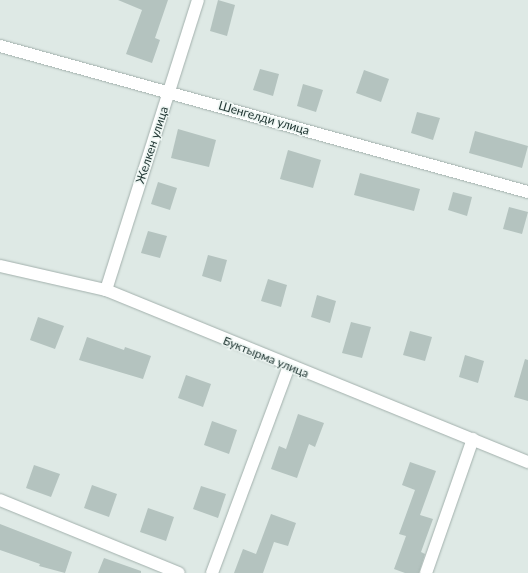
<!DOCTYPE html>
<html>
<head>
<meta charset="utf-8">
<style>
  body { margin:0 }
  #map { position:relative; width:528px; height:573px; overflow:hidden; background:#dee9e5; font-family:Lato,sans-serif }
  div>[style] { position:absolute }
  .building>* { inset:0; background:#b4c3bf }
  .roads { filter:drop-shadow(0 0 1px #a2b0ac) drop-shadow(0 0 1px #a2b0ac) }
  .minor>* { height:12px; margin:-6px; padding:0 6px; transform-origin:6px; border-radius:6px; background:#fff }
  span { translate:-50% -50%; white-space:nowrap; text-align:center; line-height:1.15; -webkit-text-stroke:3px #eef6f3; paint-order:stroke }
  .street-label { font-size:12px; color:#213734 }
</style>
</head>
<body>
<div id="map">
  <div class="building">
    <div style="clip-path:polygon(118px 0,168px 0,155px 38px,160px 40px,152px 63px,126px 54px,142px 10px)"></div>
    <div style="clip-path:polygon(218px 0,235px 5px,227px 36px,210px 31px)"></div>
    <div style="clip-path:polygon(260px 69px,279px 74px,273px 96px,253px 90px)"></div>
    <div style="clip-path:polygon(364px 70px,389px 79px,381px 102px,356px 93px)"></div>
    <div style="clip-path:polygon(303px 84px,323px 90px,316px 112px,297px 106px)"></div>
    <div style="clip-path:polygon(417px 112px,440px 118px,433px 140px,411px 133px)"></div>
    <div style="clip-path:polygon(178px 129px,216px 140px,209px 167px,171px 158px)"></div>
    <div style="clip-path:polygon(475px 131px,528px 146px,522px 168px,469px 153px)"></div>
    <div style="clip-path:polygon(288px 150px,321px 160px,313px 188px,280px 179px)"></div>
    <div style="clip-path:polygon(360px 173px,420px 189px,414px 211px,354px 195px)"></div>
    <div style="clip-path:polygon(158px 182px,177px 188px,170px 210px,151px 204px)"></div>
    <div style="clip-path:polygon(453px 192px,472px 197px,467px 216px,448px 210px)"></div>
    <div style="clip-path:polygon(509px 207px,528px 212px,522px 234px,503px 229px)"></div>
    <div style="clip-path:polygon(148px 231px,167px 236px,160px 258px,141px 253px)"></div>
    <div style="clip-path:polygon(208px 255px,227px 260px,221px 282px,202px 276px)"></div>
    <div style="clip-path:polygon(268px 279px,287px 285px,281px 307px,261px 301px)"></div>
    <div style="clip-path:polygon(317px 295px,336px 301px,330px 323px,311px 317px)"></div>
    <div style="clip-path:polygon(38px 317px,64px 326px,55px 349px,30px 340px)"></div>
    <div style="clip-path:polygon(351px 322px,371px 327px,362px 358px,342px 353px)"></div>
    <div style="clip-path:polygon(410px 331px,432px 337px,425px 361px,403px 355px)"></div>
    <div style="clip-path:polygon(87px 337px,124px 350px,125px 347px,151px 356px,143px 379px,79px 360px)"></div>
    <div style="clip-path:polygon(465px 355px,484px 361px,478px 383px,459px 377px)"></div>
    <div style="clip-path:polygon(525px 359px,528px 360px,528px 401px,514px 397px)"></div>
    <div style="clip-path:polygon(186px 375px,211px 384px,203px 407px,178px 398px)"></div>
    <div style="clip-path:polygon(298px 414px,324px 423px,315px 447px,309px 444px,297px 478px,271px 469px,279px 446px,286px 449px)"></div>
    <div style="clip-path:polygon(212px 421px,237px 430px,229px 454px,204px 445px)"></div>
    <div style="clip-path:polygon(410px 462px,436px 471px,420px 515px,433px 519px,421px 552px,425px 554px,419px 573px,405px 573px,394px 569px,406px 536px,399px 534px,415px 490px,402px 485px)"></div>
    <div style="clip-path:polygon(34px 465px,60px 474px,51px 497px,26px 488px)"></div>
    <div style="clip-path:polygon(92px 485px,117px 494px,109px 517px,84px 508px)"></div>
    <div style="clip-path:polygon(201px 486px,226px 494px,218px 518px,193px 509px)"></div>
    <div style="clip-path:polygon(148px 508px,174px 517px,166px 541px,140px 532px)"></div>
    <div style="clip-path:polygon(271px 514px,296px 523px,288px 546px,274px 542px,263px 573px,234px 573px,243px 549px,256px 554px)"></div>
    <div style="clip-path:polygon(0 524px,72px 552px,65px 573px,39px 566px,40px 564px,0 550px)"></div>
    <div style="clip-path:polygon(104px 558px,141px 571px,141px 573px,98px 573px)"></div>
  </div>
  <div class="roads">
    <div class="minor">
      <div style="left:0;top:46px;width:548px;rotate:15.46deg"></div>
      <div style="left:0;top:266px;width:109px;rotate:12.8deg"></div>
      <div style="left:106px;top:290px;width:456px;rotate:22.2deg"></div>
      <div style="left:106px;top:290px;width:304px;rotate:-72.4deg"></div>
      <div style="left:0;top:500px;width:193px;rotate:22.2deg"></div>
      <div style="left:212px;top:573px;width:221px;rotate:-69.6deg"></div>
      <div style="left:426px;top:573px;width:142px;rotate:-70.7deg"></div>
    </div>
  </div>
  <div class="street-label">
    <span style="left:264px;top:118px;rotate:16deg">Шенгелди улица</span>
    <span style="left:152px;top:145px;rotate:-72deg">Желкен улица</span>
    <span style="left:266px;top:357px;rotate:22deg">Буктырма улица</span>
  </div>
</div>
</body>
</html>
